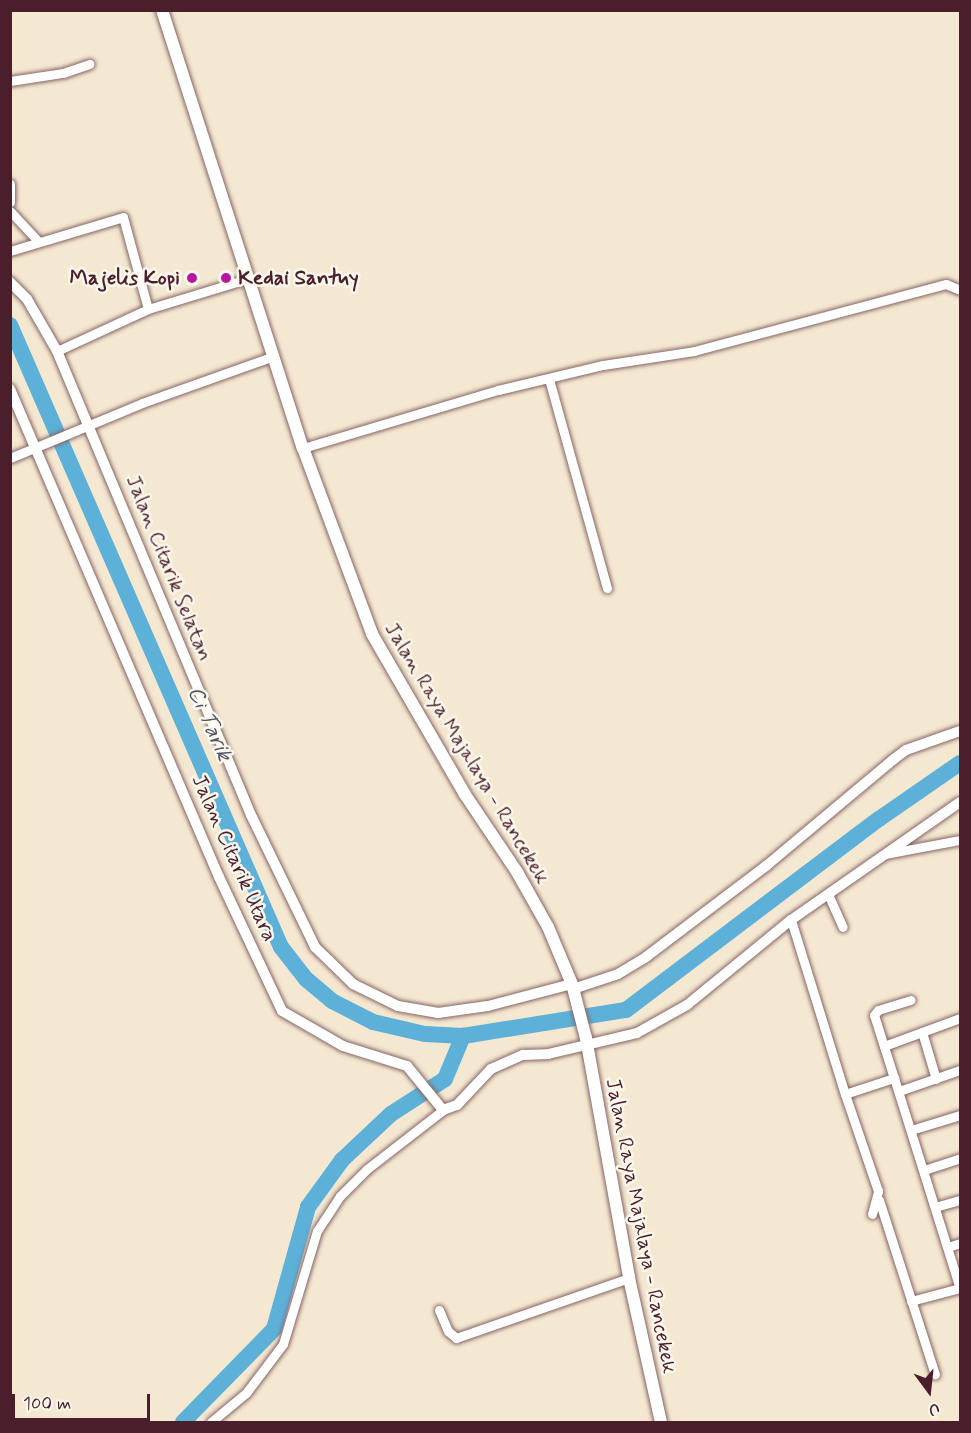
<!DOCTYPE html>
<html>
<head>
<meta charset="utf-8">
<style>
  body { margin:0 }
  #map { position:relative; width:971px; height:1433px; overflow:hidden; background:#f5e8d1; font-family:Mynerve,sans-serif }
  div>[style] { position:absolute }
  .river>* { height:16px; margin:-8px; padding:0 8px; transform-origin:8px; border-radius:8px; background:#5db0d8 }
  .roads { filter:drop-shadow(0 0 2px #866565) drop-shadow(0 0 2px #866565) }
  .minor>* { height:9px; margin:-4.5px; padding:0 4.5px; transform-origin:4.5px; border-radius:4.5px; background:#fff }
  .tertiary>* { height:10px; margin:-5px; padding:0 5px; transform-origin:5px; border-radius:5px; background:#fff }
  .secondary>* { height:12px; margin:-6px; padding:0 6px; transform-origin:6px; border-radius:6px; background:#fff }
  .dots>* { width:16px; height:16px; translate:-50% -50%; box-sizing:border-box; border:3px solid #fbf7ec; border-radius:50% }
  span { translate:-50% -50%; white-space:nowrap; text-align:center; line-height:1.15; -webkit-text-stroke:5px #fbf7ec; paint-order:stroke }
  .poi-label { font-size:21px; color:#4a1f2b; font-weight:700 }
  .right { translate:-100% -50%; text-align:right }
  .left { translate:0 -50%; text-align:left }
  .street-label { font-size:21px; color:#4a1f2b }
  .water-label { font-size:22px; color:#515268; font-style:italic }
  .frame { position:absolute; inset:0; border:12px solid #4a1f2b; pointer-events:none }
  .north { position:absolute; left:899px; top:1361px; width:60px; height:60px; -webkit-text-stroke:4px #fbf7ec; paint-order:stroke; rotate:165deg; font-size:16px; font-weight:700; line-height:24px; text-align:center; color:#4a1f2b }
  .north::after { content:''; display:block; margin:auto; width:21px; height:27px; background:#4a1f2b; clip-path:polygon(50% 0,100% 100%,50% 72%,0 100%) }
  .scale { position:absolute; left:12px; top:1394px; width:138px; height:27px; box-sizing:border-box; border:3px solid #4a1f2b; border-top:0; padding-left:8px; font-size:18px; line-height:21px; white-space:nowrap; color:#4a1f2b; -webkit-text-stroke:4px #fbf7ec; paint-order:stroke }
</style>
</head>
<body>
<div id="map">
  <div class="river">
    <div style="left:10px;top:325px;width:678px;rotate:66.46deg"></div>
    <div style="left:281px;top:947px;width:41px;rotate:52deg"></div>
    <div style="left:306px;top:979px;width:34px;rotate:40deg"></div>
    <div style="left:332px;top:1001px;width:46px;rotate:27.1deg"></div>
    <div style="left:373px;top:1022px;width:53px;rotate:13deg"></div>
    <div style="left:425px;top:1034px;width:38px;rotate:3deg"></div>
    <div style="left:463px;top:1036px;width:165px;rotate:-9.1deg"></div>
    <div style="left:626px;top:1010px;width:317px;rotate:-37.1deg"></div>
    <div style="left:879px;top:819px;width:98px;rotate:-34.7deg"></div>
    <div style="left:183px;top:1422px;width:130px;rotate:-45.6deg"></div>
    <div style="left:274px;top:1329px;width:127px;rotate:-74.4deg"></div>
    <div style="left:308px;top:1207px;width:58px;rotate:-54.1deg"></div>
    <div style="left:342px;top:1160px;width:67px;rotate:-43.2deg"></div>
    <div style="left:391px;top:1114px;width:64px;rotate:-32.9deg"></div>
    <div style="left:445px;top:1079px;width:47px;rotate:-67.3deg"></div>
  </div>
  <div class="roads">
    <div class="minor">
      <div style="left:10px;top:81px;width:54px;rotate:-8.6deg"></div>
      <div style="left:63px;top:73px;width:28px;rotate:-19deg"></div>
      <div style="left:10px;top:184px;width:18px;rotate:90deg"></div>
      <div style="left:10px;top:211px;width:40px;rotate:47deg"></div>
      <div style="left:10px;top:251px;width:118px;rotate:-16.7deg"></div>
      <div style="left:123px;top:217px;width:95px;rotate:74.8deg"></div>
      <div style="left:57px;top:351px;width:100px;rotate:-24.8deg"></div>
      <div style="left:148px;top:309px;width:103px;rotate:-16.9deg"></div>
      <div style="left:549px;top:379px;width:217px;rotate:74.5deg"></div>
      <div style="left:303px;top:448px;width:203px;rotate:-16.6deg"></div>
      <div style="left:498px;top:390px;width:108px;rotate:-13.4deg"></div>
      <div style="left:603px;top:365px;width:92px;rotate:-8.7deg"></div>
      <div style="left:694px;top:351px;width:261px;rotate:-14.9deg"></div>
      <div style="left:946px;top:284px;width:15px;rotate:23deg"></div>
      <div style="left:10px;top:458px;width:143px;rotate:-22.6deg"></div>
      <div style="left:142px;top:403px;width:140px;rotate:-19.6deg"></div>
      <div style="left:885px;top:854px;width:76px;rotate:-10.6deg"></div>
      <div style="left:828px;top:894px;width:36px;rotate:66deg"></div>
      <div style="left:791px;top:920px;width:182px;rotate:72.8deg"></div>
      <div style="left:922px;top:1032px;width:49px;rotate:73.4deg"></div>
      <div style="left:884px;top:1046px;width:81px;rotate:-20.2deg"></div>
      <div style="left:894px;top:1078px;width:66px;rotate:-107.6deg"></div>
      <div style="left:874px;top:1015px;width:6px;rotate:-51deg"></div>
      <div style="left:878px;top:1010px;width:34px;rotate:-17deg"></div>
      <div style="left:899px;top:1091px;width:65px;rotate:-19deg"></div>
      <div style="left:911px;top:1130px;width:51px;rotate:-17deg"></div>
      <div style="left:924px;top:1170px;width:38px;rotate:-18deg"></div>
      <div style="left:879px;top:1200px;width:183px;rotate:72.2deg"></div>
      <div style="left:935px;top:1207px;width:26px;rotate:-16deg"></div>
      <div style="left:872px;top:1214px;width:24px;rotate:-75deg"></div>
      <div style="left:878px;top:1191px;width:102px;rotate:-108.8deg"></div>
      <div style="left:845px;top:1094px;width:52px;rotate:-18.1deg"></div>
      <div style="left:894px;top:1078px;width:220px;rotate:72.6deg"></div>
      <div style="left:948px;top:1247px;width:13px;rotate:-18deg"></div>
      <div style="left:911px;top:1301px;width:51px;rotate:-14.9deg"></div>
      <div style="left:439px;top:1310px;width:23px;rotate:67deg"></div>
      <div style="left:448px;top:1331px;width:11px;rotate:41deg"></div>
      <div style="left:456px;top:1338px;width:183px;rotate:-19.1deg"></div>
      <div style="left:211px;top:1422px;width:45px;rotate:-39.6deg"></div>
      <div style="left:246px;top:1393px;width:61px;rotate:-52.9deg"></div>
      <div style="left:283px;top:1344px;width:118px;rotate:-73.3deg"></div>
      <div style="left:317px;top:1231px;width:42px;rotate:-56.7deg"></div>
      <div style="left:340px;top:1196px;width:38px;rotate:-45deg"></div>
      <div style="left:367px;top:1169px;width:96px;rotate:-37.8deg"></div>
    </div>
    <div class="tertiary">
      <div style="left:10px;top:282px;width:24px;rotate:45deg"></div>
      <div style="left:27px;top:299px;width:60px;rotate:60deg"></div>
      <div style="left:57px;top:351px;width:503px;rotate:67.31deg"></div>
      <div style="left:251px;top:815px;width:147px;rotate:64.1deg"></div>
      <div style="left:315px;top:947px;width:53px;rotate:44.2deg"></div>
      <div style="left:353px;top:984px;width:50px;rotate:26.1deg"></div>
      <div style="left:398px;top:1006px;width:41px;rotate:9.9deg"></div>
      <div style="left:438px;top:1013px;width:50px;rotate:-8deg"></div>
      <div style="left:488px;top:1006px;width:87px;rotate:-14.7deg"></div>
      <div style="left:10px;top:389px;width:531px;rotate:66.82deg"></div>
      <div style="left:219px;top:877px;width:148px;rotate:64.8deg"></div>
      <div style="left:282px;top:1011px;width:70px;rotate:29.8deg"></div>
      <div style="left:343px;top:1046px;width:67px;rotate:17.4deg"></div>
      <div style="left:407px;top:1066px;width:57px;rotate:50.7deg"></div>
      <div style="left:443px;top:1110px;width:15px;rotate:-20deg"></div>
      <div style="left:457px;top:1105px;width:50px;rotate:-46.6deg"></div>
      <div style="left:491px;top:1069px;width:35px;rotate:-24deg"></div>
      <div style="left:523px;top:1055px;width:25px;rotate:-2deg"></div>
      <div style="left:548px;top:1054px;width:91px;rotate:-13.3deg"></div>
      <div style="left:637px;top:1033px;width:57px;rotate:-29.2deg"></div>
      <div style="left:687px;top:1005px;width:134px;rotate:-39.3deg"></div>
      <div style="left:791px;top:920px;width:206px;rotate:-34.9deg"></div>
      <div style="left:573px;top:989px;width:47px;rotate:-18.4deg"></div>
      <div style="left:618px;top:974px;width:33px;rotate:-31deg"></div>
      <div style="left:646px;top:957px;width:151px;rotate:-37.2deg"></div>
      <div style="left:766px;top:866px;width:167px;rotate:-39.9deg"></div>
      <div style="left:894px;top:759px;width:15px;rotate:-37deg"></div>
      <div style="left:906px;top:750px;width:57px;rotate:-19.4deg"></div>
    </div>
    <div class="secondary">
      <div style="left:162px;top:10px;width:460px;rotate:72.2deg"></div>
      <div style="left:303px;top:448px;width:198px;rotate:69.6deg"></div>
      <div style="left:372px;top:634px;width:184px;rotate:59.9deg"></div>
      <div style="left:464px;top:793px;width:95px;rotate:56.1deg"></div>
      <div style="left:517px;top:872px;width:63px;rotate:60.6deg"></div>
      <div style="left:548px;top:927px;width:62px;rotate:67.2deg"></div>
      <div style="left:572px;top:984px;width:56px;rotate:75.5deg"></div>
      <div style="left:586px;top:1038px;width:244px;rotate:79.8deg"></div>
      <div style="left:629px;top:1278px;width:148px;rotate:77.5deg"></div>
    </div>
  </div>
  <div class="dots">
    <div style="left:192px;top:278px;background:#b5179e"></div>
    <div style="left:226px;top:278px;background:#b5179e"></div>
  </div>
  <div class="poi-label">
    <span class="right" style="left:180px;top:278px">Majelis Kopi</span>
    <span class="left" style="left:238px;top:278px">Kedai Santuy</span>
  </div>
  <div class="street-label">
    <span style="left:169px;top:568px;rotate:68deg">Jalan Citarik Selatan</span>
    <span style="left:467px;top:753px;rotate:59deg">Jalan Raya Majalaya - Rancekek</span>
    <span style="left:234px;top:858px;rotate:66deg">Jalan Citarik Utara</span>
    <span style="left:641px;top:1226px;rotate:79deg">Jalan Raya Majalaya - Rancekek</span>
  </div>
  <div class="water-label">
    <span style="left:209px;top:724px;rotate:66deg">Ci Tarik</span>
  </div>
  <div class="frame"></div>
  <div class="north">U</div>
  <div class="scale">100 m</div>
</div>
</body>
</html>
